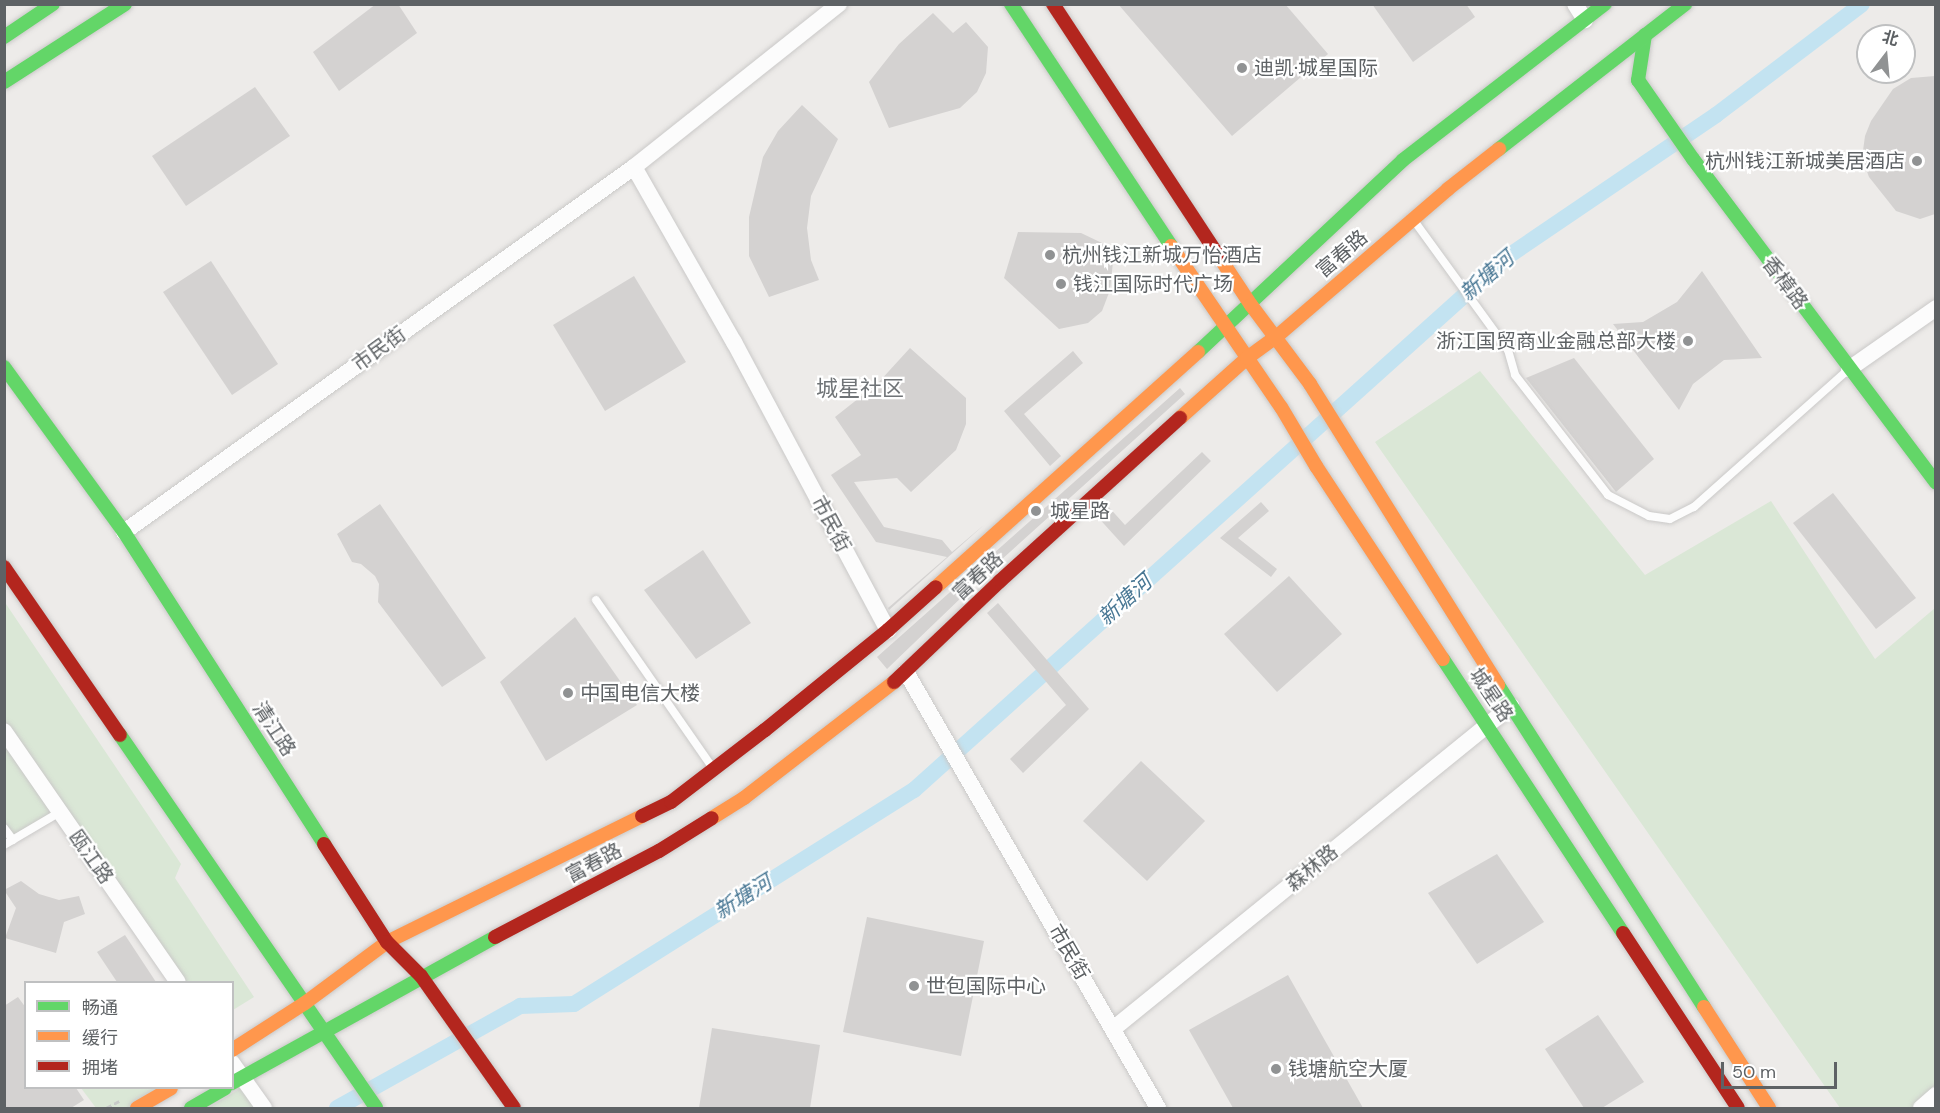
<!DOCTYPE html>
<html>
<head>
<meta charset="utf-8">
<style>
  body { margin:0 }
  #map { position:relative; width:1940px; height:1113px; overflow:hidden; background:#edebe9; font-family:"DM Sans","Noto Sans SC",sans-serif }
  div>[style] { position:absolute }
  .green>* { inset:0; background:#dae7d6 }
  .canal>* { height:16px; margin:-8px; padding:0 8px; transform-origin:8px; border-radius:8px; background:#c3e3f1 }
  .building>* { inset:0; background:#d4d2d1 }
  .path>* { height:3px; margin-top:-1.5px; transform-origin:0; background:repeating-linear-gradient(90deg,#c8cbc9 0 6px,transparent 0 9px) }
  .roads { filter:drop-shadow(0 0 2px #cac9c8) drop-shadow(0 0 2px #cac9c8) }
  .lane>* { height:8px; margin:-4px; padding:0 4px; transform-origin:4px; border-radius:4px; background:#fcfcfc }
  .street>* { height:16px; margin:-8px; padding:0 8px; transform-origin:8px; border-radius:8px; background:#fcfcfc }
  .fast>* { height:14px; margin:-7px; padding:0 7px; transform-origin:7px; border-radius:7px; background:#63d668 }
  .slow>* { height:14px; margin:-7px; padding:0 7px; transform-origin:7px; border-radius:7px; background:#ff974d }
  .jam>* { height:14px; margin:-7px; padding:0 7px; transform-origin:7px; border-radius:7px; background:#b3261e }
  .dots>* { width:16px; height:16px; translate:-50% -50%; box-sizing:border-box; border:3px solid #fff; border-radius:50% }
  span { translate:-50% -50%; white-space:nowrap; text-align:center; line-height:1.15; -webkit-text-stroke:4.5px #fff; paint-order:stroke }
  .poi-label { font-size:20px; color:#5e6265 }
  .left { translate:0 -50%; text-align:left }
  .right { translate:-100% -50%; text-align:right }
  .street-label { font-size:20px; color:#5e6265 }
  .water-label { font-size:21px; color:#487794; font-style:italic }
  .quarter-label { font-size:22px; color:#707477 }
  .frame { position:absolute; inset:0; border:6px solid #5e6265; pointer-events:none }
  .legend { position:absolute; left:24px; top:981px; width:210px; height:108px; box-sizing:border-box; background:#fff; border:2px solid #bfc0c1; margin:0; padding:8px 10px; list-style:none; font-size:18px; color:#5e6265 }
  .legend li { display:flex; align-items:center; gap:12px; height:30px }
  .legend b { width:30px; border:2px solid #bfc0c1 }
  .north { position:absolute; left:1856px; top:24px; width:60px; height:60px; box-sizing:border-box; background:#fff; border:2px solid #bfc0c1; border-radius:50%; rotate:16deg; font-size:16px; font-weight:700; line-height:24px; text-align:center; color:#5e6265 }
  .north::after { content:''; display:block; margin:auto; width:21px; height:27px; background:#909293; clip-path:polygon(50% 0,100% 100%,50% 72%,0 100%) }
  .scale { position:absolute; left:1721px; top:1062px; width:116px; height:27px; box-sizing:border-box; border:3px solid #5e6265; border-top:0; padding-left:8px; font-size:18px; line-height:21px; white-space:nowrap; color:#5e6265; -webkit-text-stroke:4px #fff; paint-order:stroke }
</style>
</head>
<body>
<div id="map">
  <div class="green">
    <div style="clip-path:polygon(1480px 371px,1645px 575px,1771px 501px,1875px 659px,1935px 608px,1935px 1108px,1840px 1108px,1375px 442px)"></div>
    <div style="clip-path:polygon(4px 601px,181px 864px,175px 878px,254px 997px,233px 1010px,232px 982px,178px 982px,60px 812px,13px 840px,5px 828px)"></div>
    <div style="clip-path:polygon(81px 1088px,171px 1088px,137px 1108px,96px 1108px)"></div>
    <div style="clip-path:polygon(241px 1088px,255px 1108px,208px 1108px)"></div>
  </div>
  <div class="canal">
    <div style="left:337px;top:1108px;width:210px;rotate:-29.1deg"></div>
    <div style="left:520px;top:1006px;width:54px;rotate:-2.1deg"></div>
    <div style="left:574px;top:1004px;width:402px;rotate:-32.2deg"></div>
    <div style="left:914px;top:790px;width:797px;rotate:-41.95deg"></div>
    <div style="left:1507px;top:257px;width:253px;rotate:-34.2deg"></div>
    <div style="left:1716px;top:115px;width:183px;rotate:-37.2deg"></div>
  </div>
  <div class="building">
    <div style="clip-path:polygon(376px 4px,398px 4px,417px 33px,339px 91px,313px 52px)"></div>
    <div style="clip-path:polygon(1118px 4px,1285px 4px,1328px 54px,1232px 136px)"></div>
    <div style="clip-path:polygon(1372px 4px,1466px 4px,1475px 17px,1413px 62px)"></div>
    <div style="clip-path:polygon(933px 13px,953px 33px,966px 22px,988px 47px,986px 73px,977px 92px,960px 108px,889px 128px,869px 82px,899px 44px)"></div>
    <div style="clip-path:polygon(1935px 76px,1935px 214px,1920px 219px,1896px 211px,1869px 177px,1862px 158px,1865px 136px,1871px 121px,1893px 89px,1911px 78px)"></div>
    <div style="clip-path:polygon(255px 87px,290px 136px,186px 206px,152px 156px)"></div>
    <div style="clip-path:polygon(802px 105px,838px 139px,811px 196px,807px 228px,811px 260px,819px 280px,769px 297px,749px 256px,749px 217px,763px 157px,778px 131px)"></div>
    <div style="clip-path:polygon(1018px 232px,1081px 233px,1102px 243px,1113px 262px,1110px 290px,1102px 311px,1088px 323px,1059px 329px,1004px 278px)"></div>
    <div style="clip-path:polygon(211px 261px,278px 364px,232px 395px,163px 292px)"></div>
    <div style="clip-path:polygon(1702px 271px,1762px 358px,1724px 360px,1693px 384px,1679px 410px,1613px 324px,1643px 322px,1677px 302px)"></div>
    <div style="clip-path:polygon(634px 276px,686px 362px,605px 411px,553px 325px)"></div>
    <div style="clip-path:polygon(910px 348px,966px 398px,966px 424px,956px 450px,911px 492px,897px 478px,854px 482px,884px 527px,942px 540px,952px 552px,985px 524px,889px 610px,888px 608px,947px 557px,876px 542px,831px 475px,861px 455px,835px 417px,878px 383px)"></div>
    <div style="clip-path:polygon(1073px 351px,1083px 363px,1024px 414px,1061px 456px,1050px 466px,1004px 411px)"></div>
    <div style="clip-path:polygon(1574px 358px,1654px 459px,1616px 492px,1526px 378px)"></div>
    <div style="clip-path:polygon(1180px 388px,1185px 394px,990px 570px,887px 669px,877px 657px)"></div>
    <div style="clip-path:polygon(1202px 452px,1211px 461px,1124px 546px,1095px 514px,1106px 504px,1125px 525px)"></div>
    <div style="clip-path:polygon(1833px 493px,1916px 598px,1876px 629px,1793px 523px)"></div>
    <div style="clip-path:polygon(1261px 502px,1269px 511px,1238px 538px,1277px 569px,1271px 577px,1220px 538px)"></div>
    <div style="clip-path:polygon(380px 504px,486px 658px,442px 687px,378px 602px,379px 584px,375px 576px,361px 564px,352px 562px,337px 534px)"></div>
    <div style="clip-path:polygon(703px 550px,751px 623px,696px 659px,644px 590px)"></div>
    <div style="clip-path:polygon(1289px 576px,1342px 634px,1277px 692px,1224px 634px)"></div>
    <div style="clip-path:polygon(998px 603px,1089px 709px,1023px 773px,1010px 759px,1066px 705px,987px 613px)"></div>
    <div style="clip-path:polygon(575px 617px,637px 705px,546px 761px,500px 682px)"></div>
    <div style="clip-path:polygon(1141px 761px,1205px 821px,1147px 881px,1083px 821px)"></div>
    <div style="clip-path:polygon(1497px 854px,1544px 922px,1477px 964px,1428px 893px)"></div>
    <div style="clip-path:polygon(21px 881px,39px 894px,59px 900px,79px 896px,85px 914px,64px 922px,56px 953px,5px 938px,16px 908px,4px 890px)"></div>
    <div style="clip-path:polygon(867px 917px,984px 941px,961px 1056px,843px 1032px)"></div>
    <div style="clip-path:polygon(125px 935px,156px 982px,117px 982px,97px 952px)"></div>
    <div style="clip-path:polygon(1288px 975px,1363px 1108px,1233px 1108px,1189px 1030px)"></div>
    <div style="clip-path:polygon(18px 997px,26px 1008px,26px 1088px,76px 1088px,84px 1100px,71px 1108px,4px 1108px,4px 1006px)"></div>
    <div style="clip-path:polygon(1598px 1015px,1644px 1082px,1602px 1108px,1584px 1108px,1545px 1049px)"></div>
    <div style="clip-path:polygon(712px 1028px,820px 1045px,810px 1108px,699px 1108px)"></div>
  </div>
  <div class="path">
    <div style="left:106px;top:1108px;width:15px;rotate:-28deg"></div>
  </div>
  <div class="roads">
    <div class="lane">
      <div style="left:1415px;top:222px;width:158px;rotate:54deg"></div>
      <div style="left:1508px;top:350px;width:26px;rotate:74deg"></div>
      <div style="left:1515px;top:375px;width:152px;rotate:52.2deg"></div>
      <div style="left:1608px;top:495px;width:46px;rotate:27.1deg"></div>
      <div style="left:1649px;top:516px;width:21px;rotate:8deg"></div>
      <div style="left:1670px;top:519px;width:27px;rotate:-27deg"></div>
      <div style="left:1694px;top:507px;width:208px;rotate:-41.7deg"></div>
      <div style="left:596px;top:600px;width:203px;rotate:55.2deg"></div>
      <div style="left:4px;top:828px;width:15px;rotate:53deg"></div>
      <div style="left:4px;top:845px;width:65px;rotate:-30.5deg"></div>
    </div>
    <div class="street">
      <div style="left:1575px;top:4px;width:19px;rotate:58deg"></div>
      <div style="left:634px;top:167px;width:202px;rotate:60.3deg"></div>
      <div style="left:734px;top:342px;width:327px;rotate:61.9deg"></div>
      <div style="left:1849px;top:369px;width:106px;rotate:-35deg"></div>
      <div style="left:124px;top:532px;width:627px;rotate:-35.59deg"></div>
      <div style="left:634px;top:167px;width:262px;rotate:-38.5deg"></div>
      <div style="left:906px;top:672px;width:504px;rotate:59.97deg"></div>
      <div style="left:4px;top:731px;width:305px;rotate:55.3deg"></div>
      <div style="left:1113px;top:1029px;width:513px;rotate:-39.06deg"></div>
      <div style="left:232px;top:1063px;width:55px;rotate:54.6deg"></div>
      <div style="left:1921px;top:1108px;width:20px;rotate:-41deg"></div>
    </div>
    <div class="fast">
      <div style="left:1011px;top:4px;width:290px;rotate:56.5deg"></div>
      <div style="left:1645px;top:35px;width:46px;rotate:98.8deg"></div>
      <div style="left:1638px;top:80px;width:96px;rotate:55.2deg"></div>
      <div style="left:1693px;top:159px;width:405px;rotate:53.1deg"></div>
      <div style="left:4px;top:37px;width:59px;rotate:-34deg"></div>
      <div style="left:4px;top:82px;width:144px;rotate:-32.8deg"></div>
      <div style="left:1499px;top:149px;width:236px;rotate:-37.9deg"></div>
      <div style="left:1198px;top:352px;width:281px;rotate:-43.1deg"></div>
      <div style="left:1403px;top:160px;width:255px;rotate:-37.7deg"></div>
      <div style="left:4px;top:367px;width:204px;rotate:54deg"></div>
      <div style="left:124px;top:532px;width:371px;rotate:57.3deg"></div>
      <div style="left:1443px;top:659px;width:328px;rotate:56.7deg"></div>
      <div style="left:1498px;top:685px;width:382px;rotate:57.4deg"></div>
      <div style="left:120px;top:735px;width:452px;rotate:55.5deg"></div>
      <div style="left:232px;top:1083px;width:301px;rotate:-29deg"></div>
      <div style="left:191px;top:1108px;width:39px;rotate:-30deg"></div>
    </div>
    <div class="slow">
      <div style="left:1171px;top:246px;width:195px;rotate:55.7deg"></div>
      <div style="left:1281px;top:407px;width:69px;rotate:59.3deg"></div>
      <div style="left:1316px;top:466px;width:231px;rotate:56.7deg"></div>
      <div style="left:1218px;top:255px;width:60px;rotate:56.6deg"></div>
      <div style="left:1251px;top:305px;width:99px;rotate:53.2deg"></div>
      <div style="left:1310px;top:384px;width:355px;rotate:58deg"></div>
      <div style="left:1180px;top:418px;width:90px;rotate:-41.8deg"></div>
      <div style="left:1247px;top:358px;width:34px;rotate:-36deg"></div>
      <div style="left:1275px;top:338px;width:228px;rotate:-40.7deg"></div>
      <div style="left:1448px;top:189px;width:65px;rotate:-38.1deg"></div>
      <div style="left:936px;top:587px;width:352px;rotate:-41.9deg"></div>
      <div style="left:712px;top:818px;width:38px;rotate:-32deg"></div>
      <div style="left:744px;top:798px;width:190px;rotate:-37.7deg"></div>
      <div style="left:1704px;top:1007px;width:120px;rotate:57.2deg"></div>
      <div style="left:232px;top:1050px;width:87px;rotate:-32.8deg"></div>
      <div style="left:305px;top:1003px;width:102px;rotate:-36.6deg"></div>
      <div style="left:387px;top:942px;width:284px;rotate:-26.3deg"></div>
      <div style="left:137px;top:1108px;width:39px;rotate:-30deg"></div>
    </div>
    <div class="jam">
      <div style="left:1053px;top:4px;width:300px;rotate:56.7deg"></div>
      <div style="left:4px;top:567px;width:204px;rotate:55.4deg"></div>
      <div style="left:894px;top:682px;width:146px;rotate:-43.6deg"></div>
      <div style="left:1000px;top:581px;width:243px;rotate:-42.2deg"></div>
      <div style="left:642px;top:816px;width:32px;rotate:-26deg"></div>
      <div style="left:671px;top:802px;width:118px;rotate:-37.5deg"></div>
      <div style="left:765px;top:730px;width:159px;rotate:-39.1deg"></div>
      <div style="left:888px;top:630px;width:64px;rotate:-41.9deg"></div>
      <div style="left:324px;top:844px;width:117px;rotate:57.3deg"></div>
      <div style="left:387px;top:942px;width:48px;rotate:45deg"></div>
      <div style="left:421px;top:976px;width:161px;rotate:54.8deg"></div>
      <div style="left:1623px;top:933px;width:209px;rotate:56.7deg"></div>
      <div style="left:495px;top:937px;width:185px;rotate:-27.7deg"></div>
      <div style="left:659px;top:851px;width:62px;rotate:-31.9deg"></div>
    </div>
  </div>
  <div class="dots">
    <div style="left:1242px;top:68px;background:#909293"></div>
    <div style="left:1917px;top:161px;background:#909293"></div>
    <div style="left:1050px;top:255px;background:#909293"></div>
    <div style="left:1061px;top:284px;background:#909293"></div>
    <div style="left:1688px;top:341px;background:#909293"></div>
    <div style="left:1036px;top:511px;background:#909293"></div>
    <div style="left:568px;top:693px;background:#909293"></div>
    <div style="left:914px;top:986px;background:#909293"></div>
    <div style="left:1276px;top:1069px;background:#909293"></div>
  </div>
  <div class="poi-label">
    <span class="left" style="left:1254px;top:68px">迪凯·城星国际</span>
    <span class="right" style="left:1905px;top:161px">杭州钱江新城美居酒店</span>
    <span class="left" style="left:1062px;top:255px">杭州钱江新城万怡酒店</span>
    <span class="left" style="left:1073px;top:284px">钱江国际时代广场</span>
    <span class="right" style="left:1676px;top:341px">浙江国贸商业金融总部大楼</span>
    <span class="left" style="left:1050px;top:511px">城星路</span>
    <span class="left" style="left:580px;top:693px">中国电信大楼</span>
    <span class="left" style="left:926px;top:986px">世包国际中心</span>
    <span class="left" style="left:1288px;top:1069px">钱塘航空大厦</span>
  </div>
  <div class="street-label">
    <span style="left:1342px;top:254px;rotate:-41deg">富春路</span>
    <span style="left:1785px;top:283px;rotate:53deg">香樟路</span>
    <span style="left:379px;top:349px;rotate:-36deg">市民街</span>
    <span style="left:831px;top:524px;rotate:62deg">市民街</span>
    <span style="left:978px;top:576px;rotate:-43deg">富春路</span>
    <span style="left:1491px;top:695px;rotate:56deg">城星路</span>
    <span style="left:274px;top:729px;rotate:57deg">清江路</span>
    <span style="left:91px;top:857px;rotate:55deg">瓯江路</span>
    <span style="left:594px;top:863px;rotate:-28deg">富春路</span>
    <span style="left:1312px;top:868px;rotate:-39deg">森林路</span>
    <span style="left:1069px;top:952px;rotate:60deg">市民街</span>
  </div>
  <div class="water-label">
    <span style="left:1487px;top:276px;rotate:-41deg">新塘河</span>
    <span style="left:1125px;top:600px;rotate:-42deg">新塘河</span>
    <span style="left:743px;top:897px;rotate:-32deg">新塘河</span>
  </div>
  <div class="quarter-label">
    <span style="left:860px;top:389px">城星社区</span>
  </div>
  <div class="frame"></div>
  <ul class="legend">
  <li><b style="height:8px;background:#63d668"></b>畅通</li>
  <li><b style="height:8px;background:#ff974d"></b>缓行</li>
  <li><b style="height:8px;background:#b3261e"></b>拥堵</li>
  </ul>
  <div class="north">北</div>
  <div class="scale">50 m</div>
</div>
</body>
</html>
